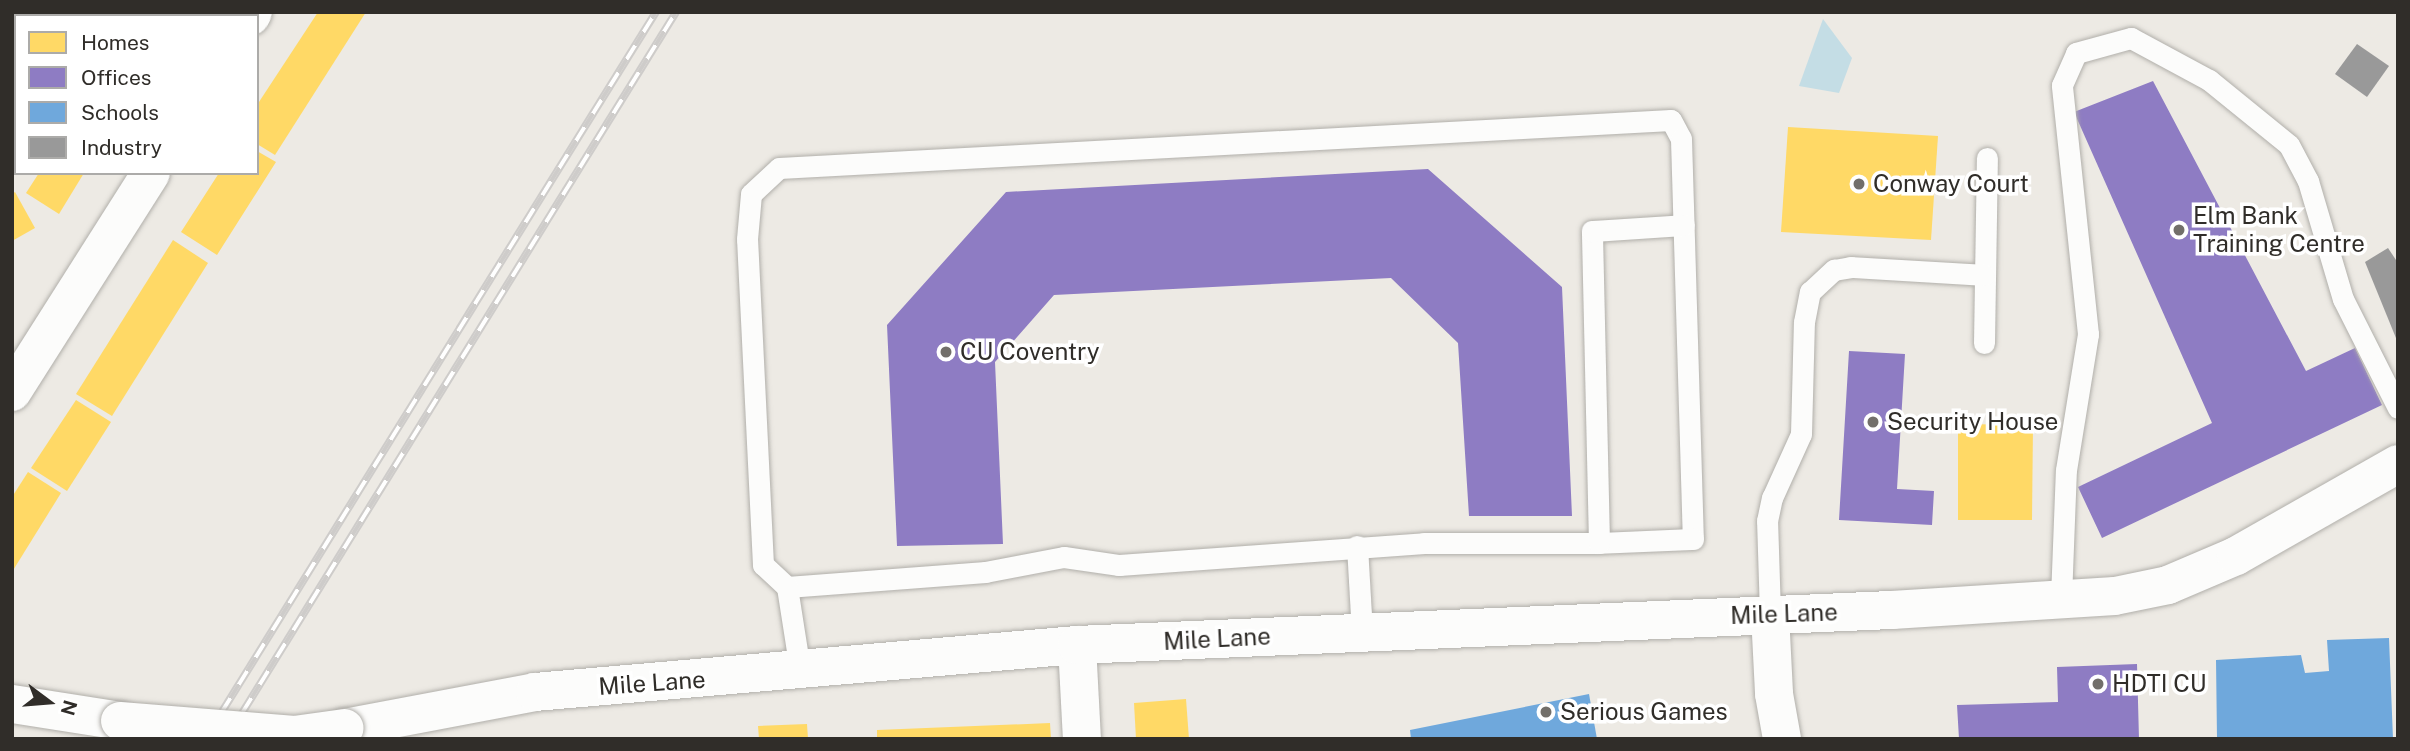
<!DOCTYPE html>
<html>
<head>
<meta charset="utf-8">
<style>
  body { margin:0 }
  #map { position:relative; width:2410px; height:751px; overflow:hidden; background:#edeae4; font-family:"Public Sans",sans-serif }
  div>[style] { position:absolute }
  .water>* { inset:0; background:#c4dde5 }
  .homes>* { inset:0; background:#ffd966 }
  .offices>* { inset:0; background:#8e7cc3 }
  .schools>* { inset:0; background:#6fa8dc }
  .industry>* { inset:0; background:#999 }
  .roads { filter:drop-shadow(0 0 2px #b1afaa) drop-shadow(0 0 2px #b1afaa) }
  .service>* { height:21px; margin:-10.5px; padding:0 10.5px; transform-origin:10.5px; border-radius:10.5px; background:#fcfcfb }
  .minor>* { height:38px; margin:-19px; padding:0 19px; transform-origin:19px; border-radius:19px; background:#fcfcfb }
  .tertiary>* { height:38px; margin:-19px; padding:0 19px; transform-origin:19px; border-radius:19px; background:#fcfcfb }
  .rail>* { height:8px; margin-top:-4px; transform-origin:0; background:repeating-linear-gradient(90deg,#fff 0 16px,#ceccca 0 32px); box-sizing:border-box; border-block:2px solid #ceccca }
  .bridges { filter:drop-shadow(0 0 2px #b1afaa) drop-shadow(0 0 2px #b1afaa) }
  .tertiary-bridge>* { height:38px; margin:-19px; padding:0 19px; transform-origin:19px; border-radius:19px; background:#fcfcfb }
  .dots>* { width:19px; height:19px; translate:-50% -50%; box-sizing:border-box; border:4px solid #fff; border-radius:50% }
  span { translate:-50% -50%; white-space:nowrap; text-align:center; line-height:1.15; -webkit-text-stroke:7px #fff; paint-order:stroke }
  .poi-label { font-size:24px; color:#302d29 }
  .left { translate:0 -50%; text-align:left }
  .street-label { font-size:24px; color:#302d29 }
  .frame { position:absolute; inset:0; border:14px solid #302d29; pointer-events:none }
  .legend { position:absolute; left:14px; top:14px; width:245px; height:161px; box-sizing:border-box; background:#fff; border:2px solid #acaba9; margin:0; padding:9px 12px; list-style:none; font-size:21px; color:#302d29 }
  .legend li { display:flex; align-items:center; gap:14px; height:35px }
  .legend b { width:35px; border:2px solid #acaba9 }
  .north { position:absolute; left:14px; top:667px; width:70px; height:70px; -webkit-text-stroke:5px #fff; paint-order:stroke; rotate:106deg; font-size:19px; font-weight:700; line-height:28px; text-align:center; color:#302d29 }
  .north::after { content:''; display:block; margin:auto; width:24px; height:32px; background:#302d29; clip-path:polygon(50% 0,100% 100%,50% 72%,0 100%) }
</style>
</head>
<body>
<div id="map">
  <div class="water">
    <div style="clip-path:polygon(1823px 19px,1852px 58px,1839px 93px,1799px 86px)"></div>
  </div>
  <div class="homes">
    <div style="clip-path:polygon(135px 12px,182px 12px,133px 16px)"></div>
    <div style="clip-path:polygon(318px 12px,366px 12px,275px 155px,257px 144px,257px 105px)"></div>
    <div style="clip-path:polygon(1788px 127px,1938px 136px,1931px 240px,1781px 232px)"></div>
    <div style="clip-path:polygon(257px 151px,276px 162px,217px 255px,181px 232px,219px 173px,257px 173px)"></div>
    <div style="clip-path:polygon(39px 173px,84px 173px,59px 214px,26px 193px)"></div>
    <div style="clip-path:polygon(15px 192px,35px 228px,12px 241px,12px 194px)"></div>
    <div style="clip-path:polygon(173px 240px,208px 263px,112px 416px,76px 394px)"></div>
    <div style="clip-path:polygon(76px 400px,111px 422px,67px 491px,31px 468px)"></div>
    <div style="clip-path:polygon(1958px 424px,2033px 425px,2032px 520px,1958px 520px)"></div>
    <div style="clip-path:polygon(28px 472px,61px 493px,12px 572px,12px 497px)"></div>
    <div style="clip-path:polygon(1186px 699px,1189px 739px,1136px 739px,1134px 703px)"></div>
    <div style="clip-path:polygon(1050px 723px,1051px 739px,877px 739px,877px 730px)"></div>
    <div style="clip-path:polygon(807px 724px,808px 739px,759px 739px,758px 726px)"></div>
  </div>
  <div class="offices">
    <div style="clip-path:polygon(2153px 81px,2306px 371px,2355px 348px,2382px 405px,2102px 538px,2078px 487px,2212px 423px,2074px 112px)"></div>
    <div style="clip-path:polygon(1428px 169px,1562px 287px,1572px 516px,1469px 516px,1458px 343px,1391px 278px,1054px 295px,995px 362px,1003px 544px,897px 546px,887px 325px,1006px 192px)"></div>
    <div style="clip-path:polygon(1849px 351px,1905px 354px,1897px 489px,1934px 491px,1932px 525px,1839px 520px)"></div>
    <div style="clip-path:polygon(2137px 664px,2139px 739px,1959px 739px,1957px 705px,2058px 702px,2057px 667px)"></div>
  </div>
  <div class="schools">
    <div style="clip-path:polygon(2389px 638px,2393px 739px,2217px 739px,2216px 660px,2301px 655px,2305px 673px,2329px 671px,2327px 640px)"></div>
    <div style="clip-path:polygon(1589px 694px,1597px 739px,1411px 739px,1410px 730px)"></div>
  </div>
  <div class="industry">
    <div style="clip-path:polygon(2357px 44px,2389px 66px,2367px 97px,2335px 74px)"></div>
    <div style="clip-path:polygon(2388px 248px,2398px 263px,2398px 343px,2365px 262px)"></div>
  </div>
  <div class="roads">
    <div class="service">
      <div style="left:1984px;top:343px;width:185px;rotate:-89.1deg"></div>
      <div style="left:1357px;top:546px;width:86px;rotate:86.7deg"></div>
      <div style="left:787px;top:587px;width:199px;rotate:-4.3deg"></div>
      <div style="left:985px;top:572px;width:80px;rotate:-10.8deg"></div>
      <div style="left:1064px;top:557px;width:56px;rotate:8.3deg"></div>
      <div style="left:1119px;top:565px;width:306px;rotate:-4.1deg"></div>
      <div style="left:1424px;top:543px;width:175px"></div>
      <div style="left:2061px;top:598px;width:128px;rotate:-87.8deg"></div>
      <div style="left:2066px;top:470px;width:138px;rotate:-80.8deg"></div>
      <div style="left:2088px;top:334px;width:250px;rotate:-96deg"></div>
      <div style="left:2062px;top:85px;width:35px;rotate:-66deg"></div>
      <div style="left:2076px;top:53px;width:57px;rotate:-15.3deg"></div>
      <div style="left:2131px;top:38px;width:89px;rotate:28.3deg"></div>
      <div style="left:2209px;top:80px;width:103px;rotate:39.1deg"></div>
      <div style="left:2289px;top:145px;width:41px;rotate:62.2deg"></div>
      <div style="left:2308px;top:181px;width:123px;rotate:73.5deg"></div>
      <div style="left:2343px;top:299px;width:122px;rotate:63.2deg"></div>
      <div style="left:1770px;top:614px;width:93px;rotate:-91.8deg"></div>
      <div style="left:1767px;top:521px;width:24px;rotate:-78deg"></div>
      <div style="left:1772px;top:498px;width:70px;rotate:-65.6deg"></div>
      <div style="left:1801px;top:434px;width:112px;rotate:-88.5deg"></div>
      <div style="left:1804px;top:322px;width:31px;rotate:-79deg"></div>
      <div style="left:1810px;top:292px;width:33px;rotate:-43deg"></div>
      <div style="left:1834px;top:270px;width:17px;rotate:-10deg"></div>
      <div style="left:1851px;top:267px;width:133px;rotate:3.4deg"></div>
      <div style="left:800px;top:670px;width:84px;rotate:-98.9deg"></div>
      <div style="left:787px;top:587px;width:33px;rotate:-137deg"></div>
      <div style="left:763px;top:565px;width:326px;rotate:-92.8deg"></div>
      <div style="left:747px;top:239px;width:45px;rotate:-84.9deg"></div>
      <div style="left:751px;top:194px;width:38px;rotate:-43deg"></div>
      <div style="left:779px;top:168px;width:893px;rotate:-3.08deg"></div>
      <div style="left:1671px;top:120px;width:21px;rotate:62deg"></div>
      <div style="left:1681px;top:139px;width:400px;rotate:88.3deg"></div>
      <div style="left:1693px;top:539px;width:94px;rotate:177.6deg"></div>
      <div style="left:1599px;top:543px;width:312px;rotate:-91.3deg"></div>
      <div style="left:1592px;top:231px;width:92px;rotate:-3.7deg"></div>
    </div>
    <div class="minor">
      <div style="left:251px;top:16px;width:4px;rotate:-63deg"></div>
      <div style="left:12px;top:392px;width:259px;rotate:-57.6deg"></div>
      <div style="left:1077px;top:645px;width:94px;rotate:87deg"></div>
    </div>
    <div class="tertiary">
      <div style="left:1770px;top:614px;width:80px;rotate:87.1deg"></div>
      <div style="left:1774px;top:694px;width:46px;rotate:79.9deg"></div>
      <div style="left:12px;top:704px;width:109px;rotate:8.9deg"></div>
      <div style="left:345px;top:728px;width:193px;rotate:-10.7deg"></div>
      <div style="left:535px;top:692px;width:544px;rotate:-4.96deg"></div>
      <div style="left:1077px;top:645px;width:816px;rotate:-2.46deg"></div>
      <div style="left:1892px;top:610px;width:223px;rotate:-3.6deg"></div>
      <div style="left:2115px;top:596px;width:54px;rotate:-11.7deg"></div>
      <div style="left:2168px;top:585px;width:74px;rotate:-23.1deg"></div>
      <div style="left:2236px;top:556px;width:186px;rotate:-29.6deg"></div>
    </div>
  </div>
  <div class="rail">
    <div style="left:205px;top:739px;width:856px;rotate:-58.19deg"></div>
    <div style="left:226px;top:739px;width:855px;rotate:-58.24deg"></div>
  </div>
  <div class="bridges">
    <div class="tertiary-bridge">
      <div style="left:120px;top:721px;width:175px;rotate:4.6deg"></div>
      <div style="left:294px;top:735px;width:51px;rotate:-7.8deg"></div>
    </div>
  </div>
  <div class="dots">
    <div style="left:1859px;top:184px;background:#726f6a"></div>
    <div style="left:2179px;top:230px;background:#726f6a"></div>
    <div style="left:946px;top:352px;background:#726f6a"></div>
    <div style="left:1873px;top:422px;background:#726f6a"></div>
    <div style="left:2098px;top:684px;background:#726f6a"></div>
    <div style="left:1546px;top:712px;background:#726f6a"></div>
  </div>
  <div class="poi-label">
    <span class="left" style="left:1873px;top:184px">Conway Court</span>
    <span class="left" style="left:2193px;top:230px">Elm Bank<br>Training Centre</span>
    <span class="left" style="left:960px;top:352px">CU Coventry</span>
    <span class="left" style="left:1887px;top:422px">Security House</span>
    <span class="left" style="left:2112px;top:684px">HDTI CU</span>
    <span class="left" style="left:1560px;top:712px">Serious Games</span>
  </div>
  <div class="street-label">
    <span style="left:1784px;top:614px;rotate:-2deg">Mile Lane</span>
    <span style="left:1217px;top:639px;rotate:-3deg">Mile Lane</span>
    <span style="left:652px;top:683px;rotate:-4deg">Mile Lane</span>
  </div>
  <div class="frame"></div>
  <ul class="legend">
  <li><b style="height:19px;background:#ffd966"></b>Homes</li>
  <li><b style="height:19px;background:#8e7cc3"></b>Offices</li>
  <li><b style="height:19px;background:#6fa8dc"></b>Schools</li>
  <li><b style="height:19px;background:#999"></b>Industry</li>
  </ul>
  <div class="north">N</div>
</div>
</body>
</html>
